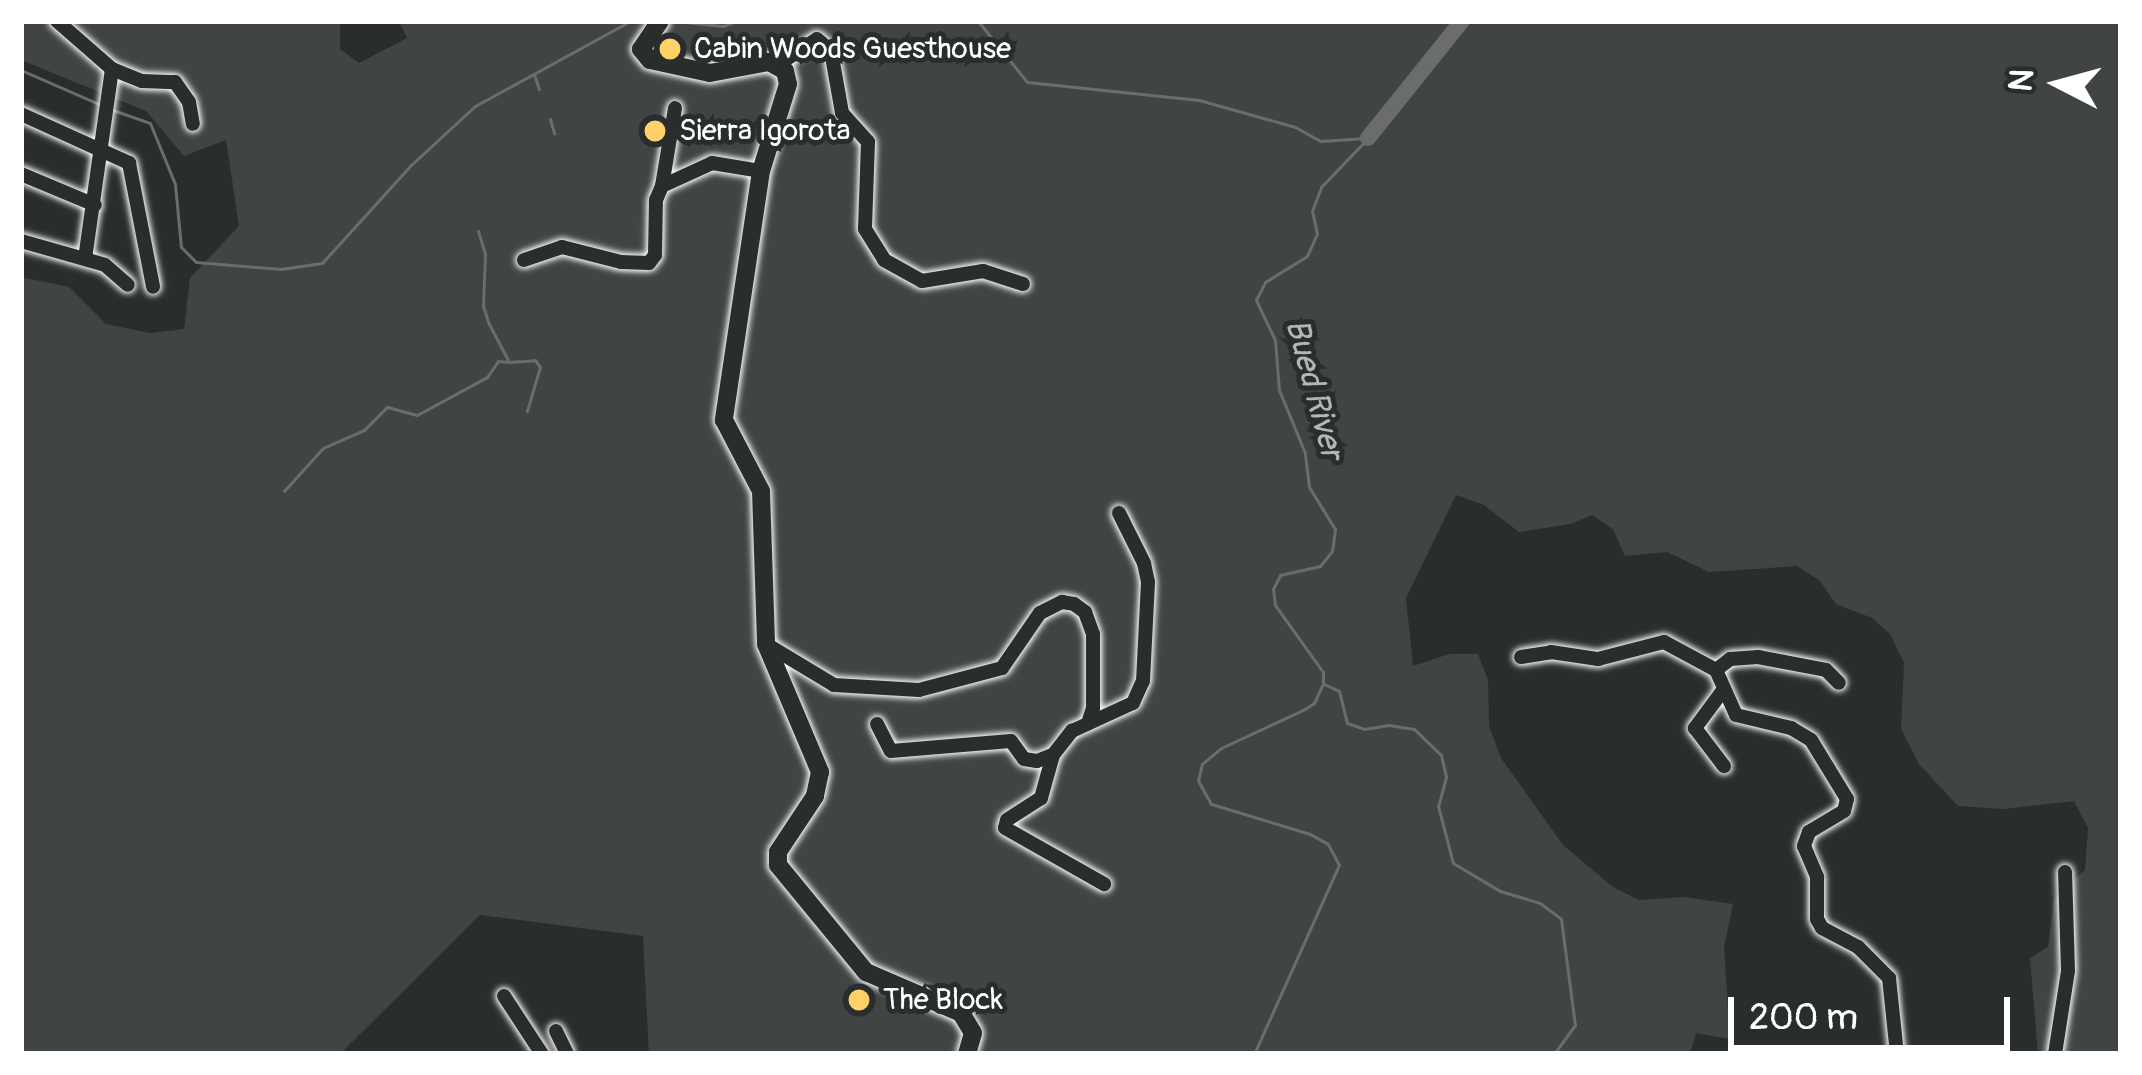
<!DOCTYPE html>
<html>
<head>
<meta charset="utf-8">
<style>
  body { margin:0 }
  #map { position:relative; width:2142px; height:1075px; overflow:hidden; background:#2a2d2e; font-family:Pangolin,sans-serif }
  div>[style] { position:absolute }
  .green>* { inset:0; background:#414445 }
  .stream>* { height:3px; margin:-1.5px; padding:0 1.5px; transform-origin:1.5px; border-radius:1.5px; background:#6a6c6d }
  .river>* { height:16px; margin:-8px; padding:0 8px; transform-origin:8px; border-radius:8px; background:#6a6c6d }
  .roads { filter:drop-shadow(0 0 3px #fff) drop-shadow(0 0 3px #fff) }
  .minor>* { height:14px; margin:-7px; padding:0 7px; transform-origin:7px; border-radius:7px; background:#2a2d2e }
  .major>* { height:18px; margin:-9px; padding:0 9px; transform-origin:9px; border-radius:9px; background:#2a2d2e }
  .dots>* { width:33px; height:33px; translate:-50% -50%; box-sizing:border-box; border:6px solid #2a2d2e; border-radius:50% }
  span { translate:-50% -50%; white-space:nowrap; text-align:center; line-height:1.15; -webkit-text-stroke:10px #2a2d2e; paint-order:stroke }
  .poi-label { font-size:30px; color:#fff }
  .left { translate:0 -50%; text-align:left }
  .water-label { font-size:33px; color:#b4b6b6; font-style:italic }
  .frame { position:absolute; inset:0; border:24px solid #fff; pointer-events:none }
  .north { position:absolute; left:1998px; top:24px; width:120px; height:120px; -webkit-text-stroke:9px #2a2d2e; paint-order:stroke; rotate:276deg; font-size:33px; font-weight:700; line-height:48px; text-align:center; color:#fff }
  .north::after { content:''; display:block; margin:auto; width:42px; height:54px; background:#fff; clip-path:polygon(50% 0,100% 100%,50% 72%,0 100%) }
  .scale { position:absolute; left:1728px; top:997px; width:282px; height:54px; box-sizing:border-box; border:6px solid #fff; border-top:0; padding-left:15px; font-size:36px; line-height:42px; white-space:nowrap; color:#fff; -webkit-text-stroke:9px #2a2d2e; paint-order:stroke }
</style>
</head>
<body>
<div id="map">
  <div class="green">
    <div style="clip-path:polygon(21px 21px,340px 21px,340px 49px,359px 63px,407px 38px,399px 21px,2121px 21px,2121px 1054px,2038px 1054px,2030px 958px,2048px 947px,2054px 899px,2085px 870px,2088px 828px,2074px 801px,2004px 809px,1958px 806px,1919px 764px,1901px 729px,1904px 663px,1890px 634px,1872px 618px,1836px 604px,1820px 581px,1797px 566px,1709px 572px,1667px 552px,1625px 556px,1613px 529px,1592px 515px,1571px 524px,1519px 532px,1484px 505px,1456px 495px,1406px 598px,1413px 666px,1449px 654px,1478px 654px,1488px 680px,1489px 726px,1501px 758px,1563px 845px,1613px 887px,1639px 900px,1684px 897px,1733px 904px,1724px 947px,1730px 1039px,1696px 1033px,1690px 1054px,649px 1054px,643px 936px,480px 915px,340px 1054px,21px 1054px,21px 277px,69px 287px,106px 324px,150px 333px,184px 329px,190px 278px,239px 226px,226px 140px,184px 156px,146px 111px,21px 60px)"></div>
  </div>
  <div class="stream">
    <div style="left:674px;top:21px;width:49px;rotate:5.8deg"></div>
    <div style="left:723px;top:26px;width:14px;rotate:-21deg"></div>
    <div style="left:978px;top:21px;width:78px;rotate:51.2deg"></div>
    <div style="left:1027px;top:82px;width:173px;rotate:6deg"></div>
    <div style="left:1199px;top:100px;width:100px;rotate:15.7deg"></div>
    <div style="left:1295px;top:127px;width:29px;rotate:29deg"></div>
    <div style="left:1320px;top:141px;width:46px;rotate:-3.7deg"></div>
    <div style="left:21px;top:70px;width:87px;rotate:23.6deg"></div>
    <div style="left:534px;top:74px;width:16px;rotate:72deg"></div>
    <div style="left:110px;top:109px;width:42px;rotate:19.3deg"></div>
    <div style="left:150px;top:123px;width:66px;rotate:67.7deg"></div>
    <div style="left:175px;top:184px;width:63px;rotate:84.6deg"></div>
    <div style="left:181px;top:247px;width:21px;rotate:45deg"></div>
    <div style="left:196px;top:262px;width:85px;rotate:4.7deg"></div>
    <div style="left:281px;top:269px;width:41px;rotate:-8.3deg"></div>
    <div style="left:322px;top:263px;width:132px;rotate:-47.8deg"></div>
    <div style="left:411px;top:165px;width:87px;rotate:-42.7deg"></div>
    <div style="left:475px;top:106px;width:177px;rotate:-28.7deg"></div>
    <div style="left:550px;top:119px;width:15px;rotate:74deg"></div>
    <div style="left:478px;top:231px;width:24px;rotate:73deg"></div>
    <div style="left:485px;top:254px;width:52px;rotate:92.2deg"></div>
    <div style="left:483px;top:306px;width:19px;rotate:72deg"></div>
    <div style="left:489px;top:324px;width:43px;rotate:62.2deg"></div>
    <div style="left:509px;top:362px;width:26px;rotate:-4deg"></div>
    <div style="left:535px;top:360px;width:9px;rotate:54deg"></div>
    <div style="left:540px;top:367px;width:46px;rotate:106.5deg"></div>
    <div style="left:284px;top:491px;width:58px;rotate:-47.8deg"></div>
    <div style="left:323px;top:448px;width:45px;rotate:-23.7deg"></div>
    <div style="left:364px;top:430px;width:33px;rotate:-45deg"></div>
    <div style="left:387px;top:407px;width:31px;rotate:15deg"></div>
    <div style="left:417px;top:415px;width:80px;rotate:-28.5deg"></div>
    <div style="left:487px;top:377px;width:19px;rotate:-55deg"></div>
    <div style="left:498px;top:361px;width:11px;rotate:5deg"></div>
    <div style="left:1324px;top:684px;width:17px;rotate:25deg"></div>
    <div style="left:1339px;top:691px;width:33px;rotate:76deg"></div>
    <div style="left:1347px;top:723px;width:18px;rotate:19deg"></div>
    <div style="left:1364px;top:729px;width:25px;rotate:-9deg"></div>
    <div style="left:1389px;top:725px;width:25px;rotate:9deg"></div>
    <div style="left:1414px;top:729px;width:37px;rotate:44deg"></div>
    <div style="left:1441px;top:755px;width:23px;rotate:77deg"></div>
    <div style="left:1446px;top:777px;width:30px;rotate:105deg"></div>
    <div style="left:1438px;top:806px;width:59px;rotate:75.3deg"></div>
    <div style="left:1453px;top:863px;width:55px;rotate:30.8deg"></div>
    <div style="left:1500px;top:891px;width:42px;rotate:16.7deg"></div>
    <div style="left:1540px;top:903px;width:26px;rotate:37deg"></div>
    <div style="left:1561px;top:919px;width:107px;rotate:82.5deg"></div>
    <div style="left:1575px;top:1025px;width:36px;rotate:126deg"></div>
    <div style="left:1254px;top:1054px;width:207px;rotate:-65.8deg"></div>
    <div style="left:1339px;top:865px;width:24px;rotate:-118deg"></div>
    <div style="left:1328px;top:844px;width:21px;rotate:-151deg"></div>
    <div style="left:1310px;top:834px;width:103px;rotate:-163.1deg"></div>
    <div style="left:1211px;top:804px;width:26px;rotate:-119deg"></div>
    <div style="left:1198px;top:781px;width:17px;rotate:-77deg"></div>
    <div style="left:1202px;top:764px;width:25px;rotate:-40deg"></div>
    <div style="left:1221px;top:748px;width:90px;rotate:-24.9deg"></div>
    <div style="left:1303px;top:710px;width:13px;rotate:-32deg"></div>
    <div style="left:1314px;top:703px;width:21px;rotate:-65deg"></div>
    <div style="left:1323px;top:684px;width:12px;rotate:-90deg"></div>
    <div style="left:1323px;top:672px;width:82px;rotate:-125.6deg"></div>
    <div style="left:1275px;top:605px;width:16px;rotate:-97deg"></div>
    <div style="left:1273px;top:589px;width:16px;rotate:-63deg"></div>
    <div style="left:1280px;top:575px;width:41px;rotate:-12.7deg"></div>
    <div style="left:1320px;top:566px;width:19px;rotate:-51deg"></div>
    <div style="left:1332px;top:551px;width:22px;rotate:-82deg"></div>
    <div style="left:1335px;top:529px;width:49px;rotate:-121.8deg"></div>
    <div style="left:1309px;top:487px;width:34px;rotate:-97deg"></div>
    <div style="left:1305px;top:453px;width:68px;rotate:-112.4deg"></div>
    <div style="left:1279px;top:390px;width:50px;rotate:-94.6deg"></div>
    <div style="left:1275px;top:340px;width:44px;rotate:-115.4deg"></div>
    <div style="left:1256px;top:300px;width:20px;rotate:-63deg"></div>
    <div style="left:1265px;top:282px;width:49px;rotate:-31.8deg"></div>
    <div style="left:1307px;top:256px;width:24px;rotate:-66deg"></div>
    <div style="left:1317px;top:234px;width:24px;rotate:-102deg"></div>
    <div style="left:1312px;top:211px;width:26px;rotate:-69deg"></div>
    <div style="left:1321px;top:187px;width:68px;rotate:-46.2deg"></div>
  </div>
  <div class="river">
    <div style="left:1368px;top:138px;width:150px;rotate:-51.2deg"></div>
  </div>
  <div class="roads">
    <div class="minor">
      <div style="left:57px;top:21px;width:73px;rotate:41.1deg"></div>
      <div style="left:112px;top:69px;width:191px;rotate:98.1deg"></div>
      <div style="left:779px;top:64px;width:45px;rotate:-33.3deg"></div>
      <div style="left:817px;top:39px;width:18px;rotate:41deg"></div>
      <div style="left:831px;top:51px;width:63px;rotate:79.9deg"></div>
      <div style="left:842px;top:113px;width:39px;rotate:48deg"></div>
      <div style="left:868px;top:142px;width:87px;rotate:92deg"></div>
      <div style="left:865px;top:229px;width:36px;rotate:58deg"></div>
      <div style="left:884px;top:260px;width:43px;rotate:28.9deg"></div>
      <div style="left:922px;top:281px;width:62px;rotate:-9.3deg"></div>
      <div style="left:983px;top:271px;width:42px;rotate:18deg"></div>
      <div style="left:112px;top:69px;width:32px;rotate:22deg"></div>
      <div style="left:142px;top:81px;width:33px;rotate:2deg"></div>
      <div style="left:175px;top:82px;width:24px;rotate:55deg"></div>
      <div style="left:189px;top:102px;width:22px;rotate:80deg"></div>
      <div style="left:21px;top:114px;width:119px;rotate:24.4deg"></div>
      <div style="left:129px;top:163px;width:126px;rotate:79deg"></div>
      <div style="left:21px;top:174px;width:80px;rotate:22.7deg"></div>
      <div style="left:662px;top:186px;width:79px;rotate:-80.5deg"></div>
      <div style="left:21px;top:241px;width:87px;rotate:15.9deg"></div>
      <div style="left:105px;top:265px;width:30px;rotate:41deg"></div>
      <div style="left:524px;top:260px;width:40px;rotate:-18.9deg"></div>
      <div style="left:562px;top:247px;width:61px;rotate:14.3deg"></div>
      <div style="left:621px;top:262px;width:28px;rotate:2deg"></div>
      <div style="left:649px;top:263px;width:10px;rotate:-53deg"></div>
      <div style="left:655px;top:255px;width:55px;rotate:-89deg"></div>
      <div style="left:656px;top:200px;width:15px;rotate:-67deg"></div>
      <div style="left:662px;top:186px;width:55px;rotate:-24.7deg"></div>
      <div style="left:712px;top:163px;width:50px;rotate:9.3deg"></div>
      <div style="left:766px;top:644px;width:79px;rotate:31.1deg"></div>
      <div style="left:834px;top:685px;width:85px;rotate:3.4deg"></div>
      <div style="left:919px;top:690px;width:86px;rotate:-14.8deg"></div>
      <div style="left:1002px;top:668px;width:67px;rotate:-55.4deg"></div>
      <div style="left:1040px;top:613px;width:25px;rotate:-27deg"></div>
      <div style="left:1062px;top:602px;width:12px;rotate:9deg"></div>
      <div style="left:1074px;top:604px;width:14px;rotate:36deg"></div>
      <div style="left:1085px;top:612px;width:23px;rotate:70deg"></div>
      <div style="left:1093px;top:634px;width:74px;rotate:90deg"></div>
      <div style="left:1093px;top:708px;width:16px;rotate:108deg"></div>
      <div style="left:1521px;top:657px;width:30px;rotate:-9deg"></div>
      <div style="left:1551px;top:652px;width:48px;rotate:8.5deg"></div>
      <div style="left:1598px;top:659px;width:68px;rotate:-14.4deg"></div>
      <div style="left:1664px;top:642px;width:59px;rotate:28.3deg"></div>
      <div style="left:1716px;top:670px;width:49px;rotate:66deg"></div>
      <div style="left:1736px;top:715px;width:57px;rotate:13.3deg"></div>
      <div style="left:1791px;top:728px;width:23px;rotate:31deg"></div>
      <div style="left:1811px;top:740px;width:69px;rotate:58.6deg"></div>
      <div style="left:1847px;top:799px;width:12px;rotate:104deg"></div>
      <div style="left:1844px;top:811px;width:41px;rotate:149deg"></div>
      <div style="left:1809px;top:832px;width:15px;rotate:110deg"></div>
      <div style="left:1804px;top:846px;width:34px;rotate:67deg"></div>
      <div style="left:1817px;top:877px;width:42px;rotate:90deg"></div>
      <div style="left:1817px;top:919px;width:10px;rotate:61deg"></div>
      <div style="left:1822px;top:928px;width:41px;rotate:27.8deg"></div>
      <div style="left:1858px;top:947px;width:44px;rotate:45deg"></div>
      <div style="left:1889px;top:978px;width:76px;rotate:84deg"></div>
      <div style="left:1716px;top:670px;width:18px;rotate:-38deg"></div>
      <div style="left:1730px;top:659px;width:28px;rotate:-4deg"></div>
      <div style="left:1758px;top:657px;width:69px;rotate:10.8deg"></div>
      <div style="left:1826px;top:670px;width:18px;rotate:45deg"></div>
      <div style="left:1724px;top:689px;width:49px;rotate:126.6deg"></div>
      <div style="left:1695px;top:728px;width:48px;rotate:52.7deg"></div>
      <div style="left:877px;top:724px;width:30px;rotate:63deg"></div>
      <div style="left:891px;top:751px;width:120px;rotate:-4.8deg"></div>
      <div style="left:1011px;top:741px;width:22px;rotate:54deg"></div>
      <div style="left:1024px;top:759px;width:13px;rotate:9deg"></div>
      <div style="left:1037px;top:761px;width:17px;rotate:-21deg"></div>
      <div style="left:1053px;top:755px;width:31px;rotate:-52deg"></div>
      <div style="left:1072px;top:731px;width:67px;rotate:-24.7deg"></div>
      <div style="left:1133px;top:703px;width:24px;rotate:-66deg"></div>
      <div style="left:1143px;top:681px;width:99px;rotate:-87.1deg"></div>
      <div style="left:1148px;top:582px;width:19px;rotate:-102deg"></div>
      <div style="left:1144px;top:563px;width:56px;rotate:-116.6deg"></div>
      <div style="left:1053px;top:755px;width:45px;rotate:105.6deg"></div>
      <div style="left:1041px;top:798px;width:40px;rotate:147.1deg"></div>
      <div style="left:1007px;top:820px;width:8px;rotate:104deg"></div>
      <div style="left:1005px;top:828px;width:114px;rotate:29.5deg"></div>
      <div style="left:504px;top:996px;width:69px;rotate:56.8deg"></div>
      <div style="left:556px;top:1031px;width:25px;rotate:64deg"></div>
      <div style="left:2055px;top:1054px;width:84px;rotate:-81.1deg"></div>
      <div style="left:2068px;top:971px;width:99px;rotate:-91.7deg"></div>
    </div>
    <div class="major">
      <div style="left:660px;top:21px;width:34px;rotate:124deg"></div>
      <div style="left:641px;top:49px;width:14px;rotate:51deg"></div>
      <div style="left:650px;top:60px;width:61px;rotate:12.2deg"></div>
      <div style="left:710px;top:73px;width:60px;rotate:-10.6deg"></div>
      <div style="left:769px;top:62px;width:18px;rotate:29deg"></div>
      <div style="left:785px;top:71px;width:13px;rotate:77deg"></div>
      <div style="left:788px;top:84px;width:91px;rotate:107.2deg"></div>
      <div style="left:761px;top:171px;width:252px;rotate:98.5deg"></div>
      <div style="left:724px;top:420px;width:80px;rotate:62.5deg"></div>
      <div style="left:761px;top:491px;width:153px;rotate:88.1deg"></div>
      <div style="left:766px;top:644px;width:139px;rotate:67.1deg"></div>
      <div style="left:820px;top:772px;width:25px;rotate:102deg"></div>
      <div style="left:815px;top:796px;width:67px;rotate:123.5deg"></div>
      <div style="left:778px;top:852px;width:13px;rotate:90deg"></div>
      <div style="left:778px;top:865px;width:139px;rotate:50.6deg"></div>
      <div style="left:866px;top:972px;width:103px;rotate:23.3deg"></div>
      <div style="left:961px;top:1013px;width:23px;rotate:59deg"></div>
      <div style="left:973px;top:1033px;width:22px;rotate:106deg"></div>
    </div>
  </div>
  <div class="dots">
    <div style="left:670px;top:49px;background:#ffd166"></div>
    <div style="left:655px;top:131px;background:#ffd166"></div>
    <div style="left:859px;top:1000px;background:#ffd166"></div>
  </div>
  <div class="poi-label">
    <span class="left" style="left:694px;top:49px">Cabin Woods Guesthouse</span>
    <span class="left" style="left:679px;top:131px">Sierra Igorota</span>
    <span class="left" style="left:883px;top:1000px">The Block</span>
  </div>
  <div class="water-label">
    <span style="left:1314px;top:389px;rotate:75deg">Bued River</span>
  </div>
  <div class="frame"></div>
  <div class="north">N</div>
  <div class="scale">200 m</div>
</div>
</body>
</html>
